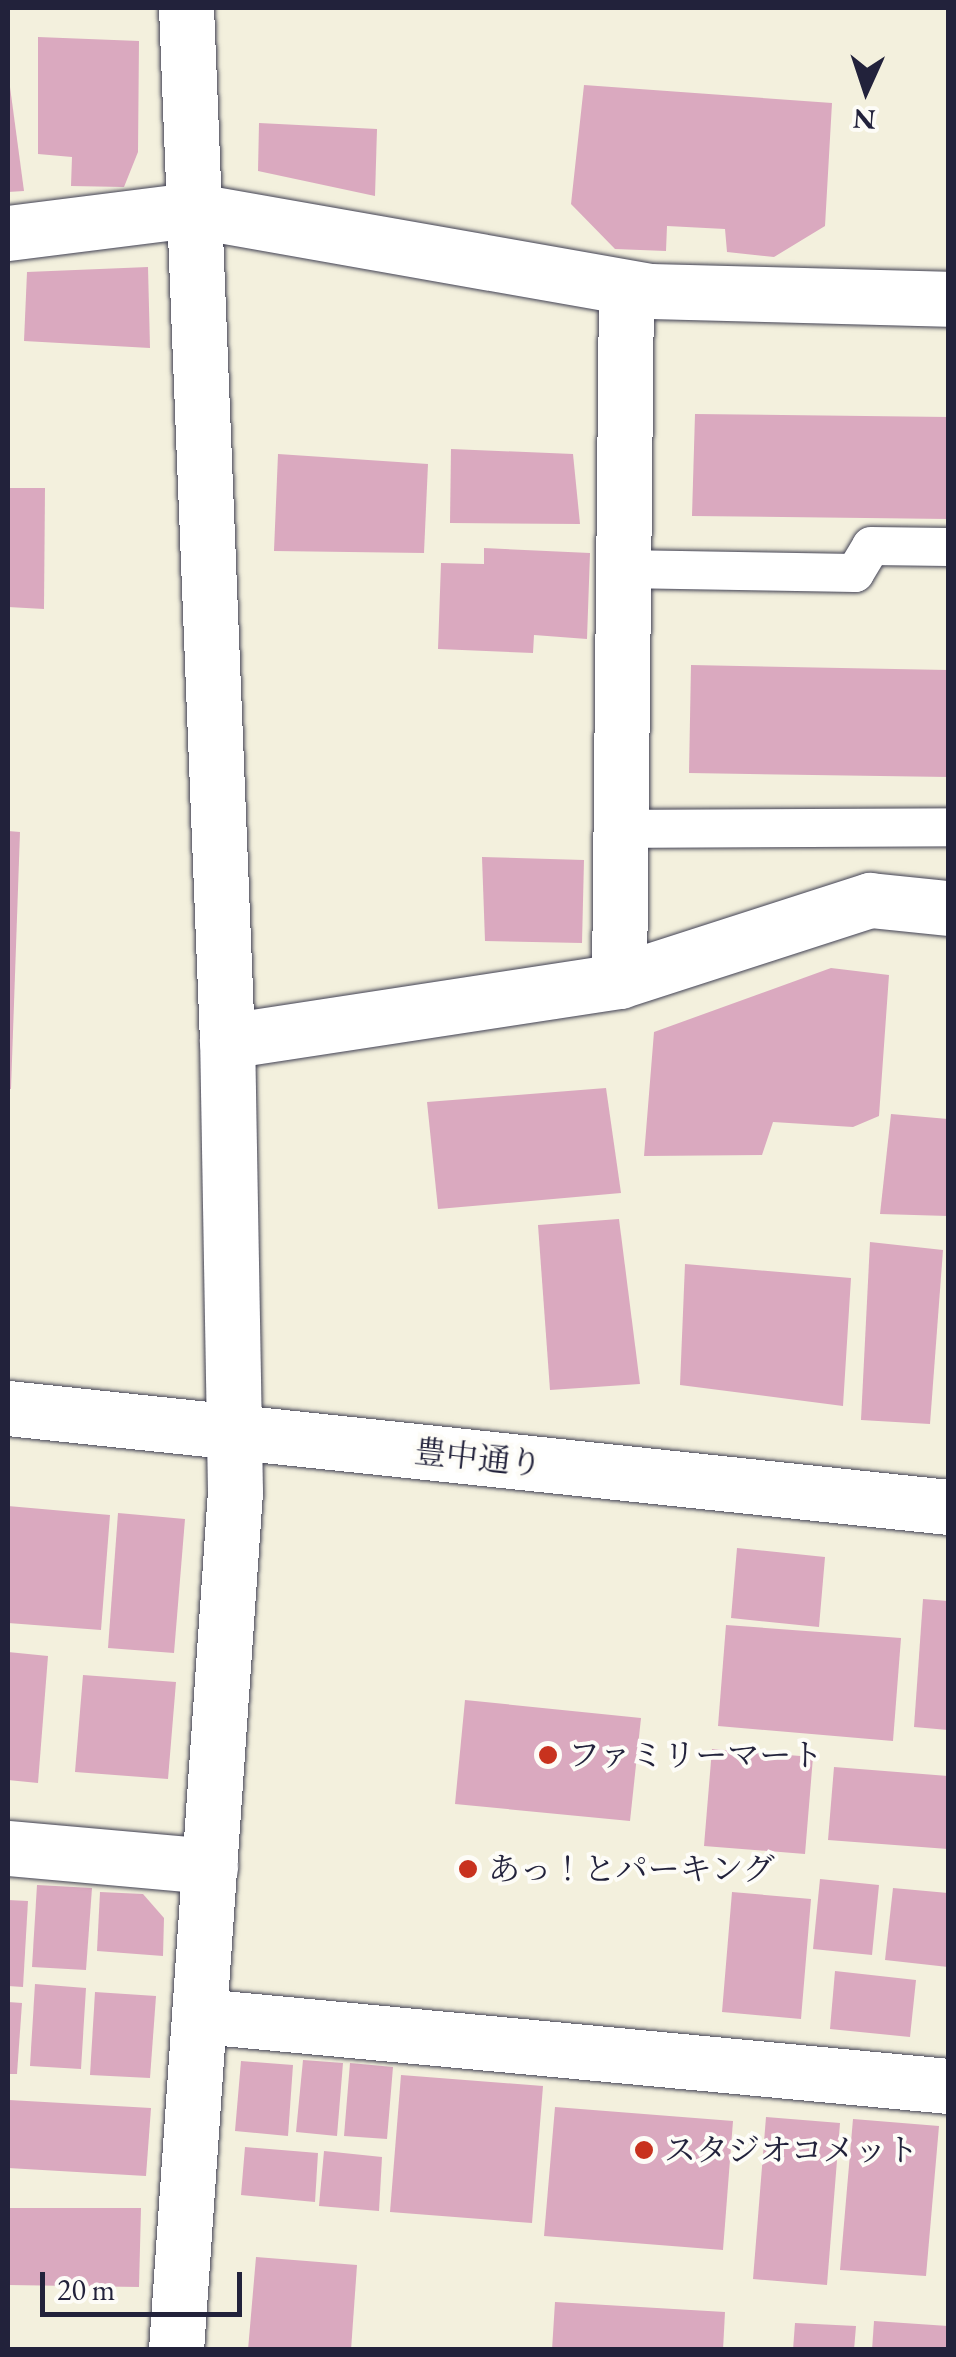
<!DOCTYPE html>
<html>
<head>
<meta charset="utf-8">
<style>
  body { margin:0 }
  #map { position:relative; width:956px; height:2357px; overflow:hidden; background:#f3f0dd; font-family:"EB Garamond","Noto Serif JP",serif }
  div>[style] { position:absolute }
  .building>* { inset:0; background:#daa9bf }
  .roads { filter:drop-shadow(0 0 2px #414153) drop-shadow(0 0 2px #414153) }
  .service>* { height:38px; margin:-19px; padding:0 19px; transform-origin:19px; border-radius:19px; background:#fff }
  .minor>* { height:55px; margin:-27.5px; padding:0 27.5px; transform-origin:27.5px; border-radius:27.5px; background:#fff }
  .tertiary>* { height:55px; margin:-27.5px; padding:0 27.5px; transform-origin:27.5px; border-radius:27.5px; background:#fff }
  .dots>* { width:28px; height:28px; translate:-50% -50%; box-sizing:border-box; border:5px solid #fdfcf7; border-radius:50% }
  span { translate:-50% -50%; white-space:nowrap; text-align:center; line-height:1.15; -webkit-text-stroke:8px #fdfcf7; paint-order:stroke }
  .street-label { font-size:32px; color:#22223b }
  .poi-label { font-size:32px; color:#22223b }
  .left { translate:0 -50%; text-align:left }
  .frame { position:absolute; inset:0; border:10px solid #22223b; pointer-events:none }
  .north { position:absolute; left:816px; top:40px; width:100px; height:100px; -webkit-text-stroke:8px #fdfcf7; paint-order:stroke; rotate:183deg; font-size:28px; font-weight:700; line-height:40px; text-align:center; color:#22223b }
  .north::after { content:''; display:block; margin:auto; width:35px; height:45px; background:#22223b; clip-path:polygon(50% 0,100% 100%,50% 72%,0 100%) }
  .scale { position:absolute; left:40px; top:2272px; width:202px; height:45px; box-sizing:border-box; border:5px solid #22223b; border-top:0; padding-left:12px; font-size:30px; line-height:35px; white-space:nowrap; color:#22223b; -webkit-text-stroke:8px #fdfcf7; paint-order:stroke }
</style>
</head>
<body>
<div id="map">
  <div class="building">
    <div style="clip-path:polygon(38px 37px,139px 41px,138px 152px,124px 187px,71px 186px,72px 157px,38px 154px)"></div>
    <div style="clip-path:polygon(584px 85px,832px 103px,825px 226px,774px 257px,727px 252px,725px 229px,667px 226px,666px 251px,615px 249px,571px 204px)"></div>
    <div style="clip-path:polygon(10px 87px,24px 191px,8px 192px,8px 88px)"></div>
    <div style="clip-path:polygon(259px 123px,377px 129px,375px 196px,258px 171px)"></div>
    <div style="clip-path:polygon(148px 267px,150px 348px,24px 341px,27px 272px)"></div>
    <div style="clip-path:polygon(695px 414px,948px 417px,948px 519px,692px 516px)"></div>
    <div style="clip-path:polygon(451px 449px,573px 454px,580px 524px,450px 523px)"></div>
    <div style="clip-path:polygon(278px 454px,428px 464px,424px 553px,274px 551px)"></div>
    <div style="clip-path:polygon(8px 488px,45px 488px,44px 609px,8px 607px)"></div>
    <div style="clip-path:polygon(484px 548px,590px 553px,587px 639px,534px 635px,533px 653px,438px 649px,441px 563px,484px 564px)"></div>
    <div style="clip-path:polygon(691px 665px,948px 670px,948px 777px,689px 773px)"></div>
    <div style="clip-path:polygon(8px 831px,20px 832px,11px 1089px,8px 1089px)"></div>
    <div style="clip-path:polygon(482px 857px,584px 860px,582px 943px,485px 941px)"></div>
    <div style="clip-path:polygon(831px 968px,889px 975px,879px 1116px,853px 1127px,773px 1122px,762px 1155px,644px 1156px,654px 1032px)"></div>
    <div style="clip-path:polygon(606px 1088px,621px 1193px,438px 1209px,427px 1102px)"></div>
    <div style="clip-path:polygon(891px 1114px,948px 1119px,948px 1216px,880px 1214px)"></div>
    <div style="clip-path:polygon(619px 1219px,640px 1384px,550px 1390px,538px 1225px)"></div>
    <div style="clip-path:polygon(870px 1242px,943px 1250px,930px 1424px,861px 1420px)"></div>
    <div style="clip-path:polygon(685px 1264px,851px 1278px,843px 1406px,680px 1385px)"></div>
    <div style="clip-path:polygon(8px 1506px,110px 1515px,101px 1630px,8px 1623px)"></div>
    <div style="clip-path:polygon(118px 1513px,185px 1519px,174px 1653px,108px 1648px)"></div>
    <div style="clip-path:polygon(737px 1548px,825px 1557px,819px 1627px,731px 1618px)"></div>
    <div style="clip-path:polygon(923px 1599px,948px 1601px,948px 1730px,914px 1727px)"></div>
    <div style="clip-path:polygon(726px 1625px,901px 1638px,893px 1741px,718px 1726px)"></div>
    <div style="clip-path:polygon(8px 1652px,48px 1656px,38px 1783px,8px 1780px)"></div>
    <div style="clip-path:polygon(83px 1675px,176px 1682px,168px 1779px,75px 1772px)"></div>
    <div style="clip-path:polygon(465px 1700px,641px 1718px,630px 1821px,455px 1804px)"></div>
    <div style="clip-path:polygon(712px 1749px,813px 1757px,805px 1854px,704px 1846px)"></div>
    <div style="clip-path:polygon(834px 1767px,948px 1776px,948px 1849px,828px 1840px)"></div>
    <div style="clip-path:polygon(820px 1879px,879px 1885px,872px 1955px,813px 1949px)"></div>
    <div style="clip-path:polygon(37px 1885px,92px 1888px,86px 1970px,32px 1967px)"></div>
    <div style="clip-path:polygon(893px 1888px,948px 1893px,948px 1967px,885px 1960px)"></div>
    <div style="clip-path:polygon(100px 1892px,143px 1894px,164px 1918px,163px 1956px,97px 1951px)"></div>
    <div style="clip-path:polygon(732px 1892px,811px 1899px,801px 2019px,722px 2012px)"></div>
    <div style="clip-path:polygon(8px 1900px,28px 1901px,23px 1987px,8px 1986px)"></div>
    <div style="clip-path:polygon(835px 1971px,916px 1980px,910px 2037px,830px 2029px)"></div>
    <div style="clip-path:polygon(35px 1984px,86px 1988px,81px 2069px,30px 2066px)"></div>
    <div style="clip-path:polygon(95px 1992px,156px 1996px,150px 2078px,90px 2075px)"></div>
    <div style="clip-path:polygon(8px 2002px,22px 2003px,17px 2074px,8px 2074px)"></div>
    <div style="clip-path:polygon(303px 2060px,343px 2063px,337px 2136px,296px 2132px)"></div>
    <div style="clip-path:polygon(241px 2061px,293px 2065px,288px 2136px,235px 2131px)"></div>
    <div style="clip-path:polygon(350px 2063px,393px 2067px,387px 2139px,344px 2136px)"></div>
    <div style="clip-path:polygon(401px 2075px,543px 2086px,532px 2223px,390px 2212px)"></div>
    <div style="clip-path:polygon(9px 2100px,151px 2108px,146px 2176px,8px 2168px)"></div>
    <div style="clip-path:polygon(555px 2107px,733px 2121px,723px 2250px,544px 2236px)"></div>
    <div style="clip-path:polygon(766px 2117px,840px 2123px,827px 2285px,753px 2279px)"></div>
    <div style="clip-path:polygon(853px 2119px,939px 2126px,926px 2276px,840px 2270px)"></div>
    <div style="clip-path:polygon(245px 2147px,318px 2153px,315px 2202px,241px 2195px)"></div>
    <div style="clip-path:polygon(324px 2151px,382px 2157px,379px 2211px,319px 2206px)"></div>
    <div style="clip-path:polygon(8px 2208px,141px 2208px,139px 2287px,8px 2285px)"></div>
    <div style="clip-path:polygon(256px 2257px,357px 2265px,351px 2350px,248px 2350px)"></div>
    <div style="clip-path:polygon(555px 2302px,725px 2312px,723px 2350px,552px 2350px)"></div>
    <div style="clip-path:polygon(874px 2321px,948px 2326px,948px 2350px,872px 2350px)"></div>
    <div style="clip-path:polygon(795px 2323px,856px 2326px,854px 2350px,793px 2350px)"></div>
  </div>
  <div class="roads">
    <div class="service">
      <div style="left:622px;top:569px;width:233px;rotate:1deg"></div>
      <div style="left:855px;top:573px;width:31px;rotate:-59deg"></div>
      <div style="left:871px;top:546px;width:77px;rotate:0.7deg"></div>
      <div style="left:618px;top:829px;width:330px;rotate:-0.3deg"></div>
    </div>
    <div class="minor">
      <div style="left:8px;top:233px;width:184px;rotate:-7.2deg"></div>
      <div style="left:191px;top:210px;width:465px;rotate:10deg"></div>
      <div style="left:649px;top:291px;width:299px;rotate:1.5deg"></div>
      <div style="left:619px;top:981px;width:693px;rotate:-89.42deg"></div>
      <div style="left:227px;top:1041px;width:397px;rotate:-8.7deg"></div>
      <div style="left:619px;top:981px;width:264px;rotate:-17.9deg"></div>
      <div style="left:870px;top:900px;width:78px;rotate:5.9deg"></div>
      <div style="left:8px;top:1848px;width:203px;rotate:5.1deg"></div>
      <div style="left:201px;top:2016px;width:750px;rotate:5.35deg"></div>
    </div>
    <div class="tertiary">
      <div style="left:8px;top:1408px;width:945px;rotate:6.01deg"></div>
      <div style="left:176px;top:2350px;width:860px;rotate:-86.07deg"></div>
      <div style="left:235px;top:1492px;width:451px;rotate:-91deg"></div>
      <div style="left:227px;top:1041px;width:1034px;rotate:-92.27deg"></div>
    </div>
  </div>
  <div class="dots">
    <div style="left:548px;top:1755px;background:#c8321e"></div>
    <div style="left:468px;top:1869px;background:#c8321e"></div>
    <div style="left:644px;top:2150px;background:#c8321e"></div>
  </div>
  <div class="street-label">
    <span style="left:478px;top:1458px;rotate:6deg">豊中通り</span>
  </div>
  <div class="poi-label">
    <span class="left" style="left:568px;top:1755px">ファミリーマート</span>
    <span class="left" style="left:488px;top:1869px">あっ！とパーキング</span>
    <span class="left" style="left:664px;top:2150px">スタジオコメット</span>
  </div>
  <div class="frame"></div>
  <div class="north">N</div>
  <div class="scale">20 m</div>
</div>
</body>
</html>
